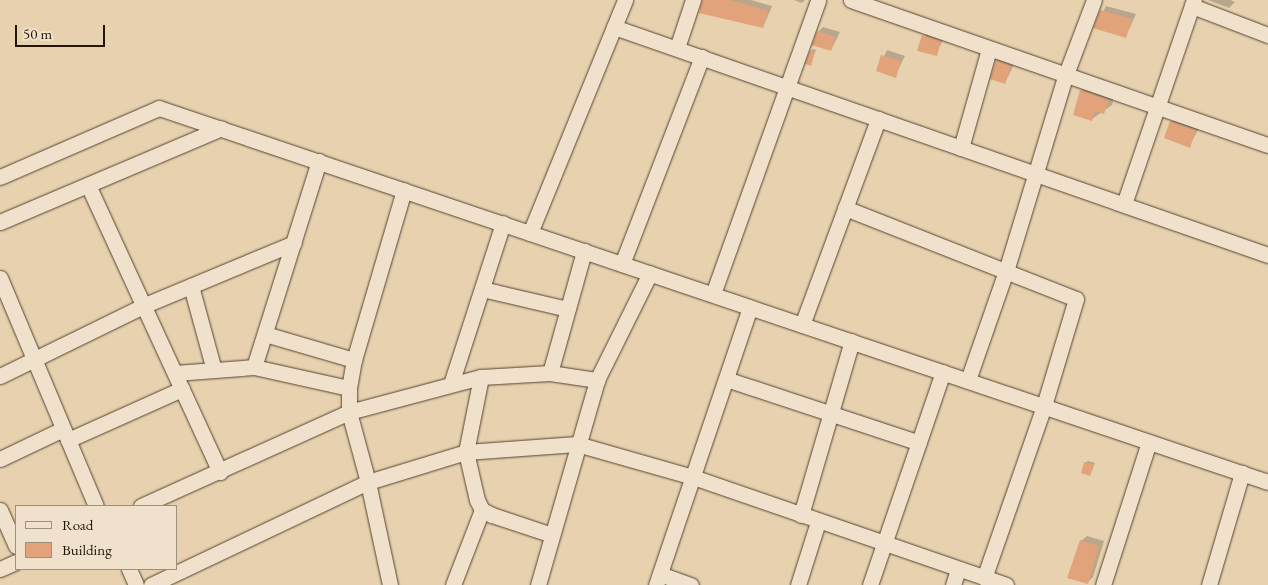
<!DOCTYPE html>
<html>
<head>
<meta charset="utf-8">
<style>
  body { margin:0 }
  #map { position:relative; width:1268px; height:585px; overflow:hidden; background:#e7d1af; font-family:"EB Garamond",serif }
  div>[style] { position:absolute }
  .shadow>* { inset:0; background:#0003 }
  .building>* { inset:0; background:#e3a37a }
  .roads { filter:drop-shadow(0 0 1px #544530) drop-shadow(0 0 1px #544530) }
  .minor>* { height:15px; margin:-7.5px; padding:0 7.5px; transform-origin:7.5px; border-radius:7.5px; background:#efe1cb }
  span { translate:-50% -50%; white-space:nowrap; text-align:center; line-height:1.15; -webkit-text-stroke:4px #efe1cb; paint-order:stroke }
  .legend { position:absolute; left:15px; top:505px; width:162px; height:65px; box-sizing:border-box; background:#efe1cb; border:1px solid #9d907c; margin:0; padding:6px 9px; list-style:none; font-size:15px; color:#231606 }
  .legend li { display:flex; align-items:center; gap:10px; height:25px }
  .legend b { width:25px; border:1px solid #9d907c }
  .scale { position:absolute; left:15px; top:25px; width:90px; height:22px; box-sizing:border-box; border:2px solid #231606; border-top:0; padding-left:6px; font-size:15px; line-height:18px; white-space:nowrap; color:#231606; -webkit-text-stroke:4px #efe1cb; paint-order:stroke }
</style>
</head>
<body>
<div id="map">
  <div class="shadow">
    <div style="clip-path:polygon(703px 0,751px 0,772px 6px,763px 27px)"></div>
    <div style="clip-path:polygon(794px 0,805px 0,802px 3px)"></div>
    <div style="clip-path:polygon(1208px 0,1231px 0,1235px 2px,1229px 8px)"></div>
    <div style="clip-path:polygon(1106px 6px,1136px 14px,1126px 36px,1095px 27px)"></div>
    <div style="clip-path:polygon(823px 27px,840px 32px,831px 50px,818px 32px)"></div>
    <div style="clip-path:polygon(928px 30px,945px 36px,936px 54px,919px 50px)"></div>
    <div style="clip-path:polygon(813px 49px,816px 50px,810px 64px,811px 51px)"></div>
    <div style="clip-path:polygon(887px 50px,905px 56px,895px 76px,877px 71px)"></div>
    <div style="clip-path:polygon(1002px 56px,1016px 60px,1005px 83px,997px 61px)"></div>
    <div style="clip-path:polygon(1090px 82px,1116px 91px,1112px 105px,1092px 119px,1074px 114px,1082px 90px)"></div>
    <div style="clip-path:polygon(1177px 116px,1201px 125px,1189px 146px,1171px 122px)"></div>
    <div style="clip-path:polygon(1088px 461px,1095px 463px,1090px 475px,1085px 463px)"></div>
    <div style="clip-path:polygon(1087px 536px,1104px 541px,1093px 577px,1088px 582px,1081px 541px)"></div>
  </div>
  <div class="building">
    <div style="clip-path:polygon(702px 0,730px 0,768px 11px,763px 28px,699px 13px)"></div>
    <div style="clip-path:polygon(1100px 10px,1132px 19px,1126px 38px,1093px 28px)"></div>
    <div style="clip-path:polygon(817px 31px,835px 37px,831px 51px,812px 45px)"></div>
    <div style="clip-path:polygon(922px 35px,941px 41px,937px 56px,917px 51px)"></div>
    <div style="clip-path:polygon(810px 51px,815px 52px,811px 66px,805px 64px)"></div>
    <div style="clip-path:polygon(881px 55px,901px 61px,896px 78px,876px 71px)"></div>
    <div style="clip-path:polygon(996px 60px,1011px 66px,1005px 84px,990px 79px)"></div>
    <div style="clip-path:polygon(1080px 90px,1109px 100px,1104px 114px,1095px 111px,1092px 121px,1073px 115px)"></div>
    <div style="clip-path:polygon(1170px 121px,1196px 130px,1190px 148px,1164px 138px)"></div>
    <div style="clip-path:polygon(1084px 462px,1094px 465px,1090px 476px,1081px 473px)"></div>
    <div style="clip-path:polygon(1080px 540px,1099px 546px,1088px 584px,1067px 578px)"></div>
  </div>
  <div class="roads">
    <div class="minor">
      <div style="left:851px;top:0;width:441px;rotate:19.2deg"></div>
      <div style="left:1192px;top:6px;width:81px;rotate:20.9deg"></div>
      <div style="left:614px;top:27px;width:693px;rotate:19.22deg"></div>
      <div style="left:677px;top:48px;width:51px;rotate:-71.6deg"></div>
      <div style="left:961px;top:148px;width:103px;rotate:-74.2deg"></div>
      <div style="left:0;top:177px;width:173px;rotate:-23.5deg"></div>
      <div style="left:159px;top:108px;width:1170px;rotate:18.64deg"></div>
      <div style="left:88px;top:185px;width:316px;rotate:65.3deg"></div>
      <div style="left:1124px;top:204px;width:216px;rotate:-71.1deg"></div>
      <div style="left:845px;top:208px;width:248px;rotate:21.5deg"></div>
      <div style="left:1076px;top:299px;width:112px;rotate:106.7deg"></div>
      <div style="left:1044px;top:406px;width:182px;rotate:109.2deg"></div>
      <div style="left:0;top:222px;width:240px;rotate:-23deg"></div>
      <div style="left:530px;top:233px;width:252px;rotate:-67.8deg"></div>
      <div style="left:622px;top:264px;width:222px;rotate:-68.9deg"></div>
      <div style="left:0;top:278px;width:247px;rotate:67.2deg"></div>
      <div style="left:191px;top:286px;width:87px;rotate:74.7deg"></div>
      <div style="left:482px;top:289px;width:88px;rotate:13.1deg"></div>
      <div style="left:713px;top:294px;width:312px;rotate:-70.3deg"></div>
      <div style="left:802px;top:325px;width:220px;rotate:-69.7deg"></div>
      <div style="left:265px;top:334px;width:93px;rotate:16.3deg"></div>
      <div style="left:254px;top:367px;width:216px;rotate:-72.5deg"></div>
      <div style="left:175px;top:373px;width:79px;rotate:-4.3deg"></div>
      <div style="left:254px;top:367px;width:97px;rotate:12.5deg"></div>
      <div style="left:550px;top:373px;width:127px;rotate:-74.4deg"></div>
      <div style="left:0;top:376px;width:161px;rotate:-26.1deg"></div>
      <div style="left:145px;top:305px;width:161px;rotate:-22.6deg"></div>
      <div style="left:481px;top:377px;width:76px;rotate:101.3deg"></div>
      <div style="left:466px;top:452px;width:49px;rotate:77.1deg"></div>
      <div style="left:477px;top:500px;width:11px;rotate:63deg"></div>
      <div style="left:482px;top:510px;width:11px;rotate:27deg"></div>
      <div style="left:492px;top:515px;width:63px;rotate:18.4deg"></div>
      <div style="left:726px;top:379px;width:203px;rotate:18.3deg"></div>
      <div style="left:968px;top:380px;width:115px;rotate:-70.8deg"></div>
      <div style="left:1006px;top:271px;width:206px;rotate:-73.1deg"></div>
      <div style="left:1066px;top:74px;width:79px;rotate:-69.3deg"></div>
      <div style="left:451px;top:384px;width:169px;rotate:-72.1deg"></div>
      <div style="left:68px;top:440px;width:125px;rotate:-24.1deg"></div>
      <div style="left:0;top:459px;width:70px;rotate:-25.5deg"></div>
      <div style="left:141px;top:506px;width:228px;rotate:-24.3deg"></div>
      <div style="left:349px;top:412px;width:137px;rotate:-14.9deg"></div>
      <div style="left:481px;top:377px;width:69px;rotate:-3.3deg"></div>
      <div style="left:550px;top:373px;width:48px;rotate:8.5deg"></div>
      <div style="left:597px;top:380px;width:119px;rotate:-63.6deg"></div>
      <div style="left:0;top:510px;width:39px;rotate:66deg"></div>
      <div style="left:801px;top:515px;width:181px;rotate:-73.7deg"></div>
      <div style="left:0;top:569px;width:17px;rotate:-24deg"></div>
      <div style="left:129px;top:569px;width:17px;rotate:66deg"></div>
      <div style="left:660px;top:574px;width:33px;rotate:20deg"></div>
      <div style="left:151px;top:585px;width:240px;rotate:-25.4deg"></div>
      <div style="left:368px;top:482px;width:102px;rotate:-17deg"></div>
      <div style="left:466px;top:452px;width:111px;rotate:-4.1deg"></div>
      <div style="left:577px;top:444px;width:121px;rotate:15.9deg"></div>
      <div style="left:693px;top:477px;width:331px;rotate:19deg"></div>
      <div style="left:390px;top:585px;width:105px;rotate:-102.1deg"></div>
      <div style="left:368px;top:482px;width:73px;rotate:-105.2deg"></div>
      <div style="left:349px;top:412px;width:24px;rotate:-90deg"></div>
      <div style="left:349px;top:388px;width:28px;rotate:-80deg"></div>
      <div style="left:354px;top:360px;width:177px;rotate:-73.6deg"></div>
      <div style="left:453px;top:585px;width:80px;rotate:-68.9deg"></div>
      <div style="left:538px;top:585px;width:213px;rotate:-73.9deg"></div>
      <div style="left:656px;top:585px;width:293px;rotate:-71.3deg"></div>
      <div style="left:798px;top:585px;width:66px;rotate:-72.4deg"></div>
      <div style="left:870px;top:585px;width:225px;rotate:-71.1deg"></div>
      <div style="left:953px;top:585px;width:16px;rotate:-72deg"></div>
      <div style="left:1103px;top:585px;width:150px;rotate:-72.2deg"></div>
      <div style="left:1209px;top:585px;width:117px;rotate:-73.6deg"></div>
    </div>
  </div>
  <ul class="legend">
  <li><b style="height:6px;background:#efe1cb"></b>Road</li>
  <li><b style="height:14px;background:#e3a37a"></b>Building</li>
  </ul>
  <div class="scale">50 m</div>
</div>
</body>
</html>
